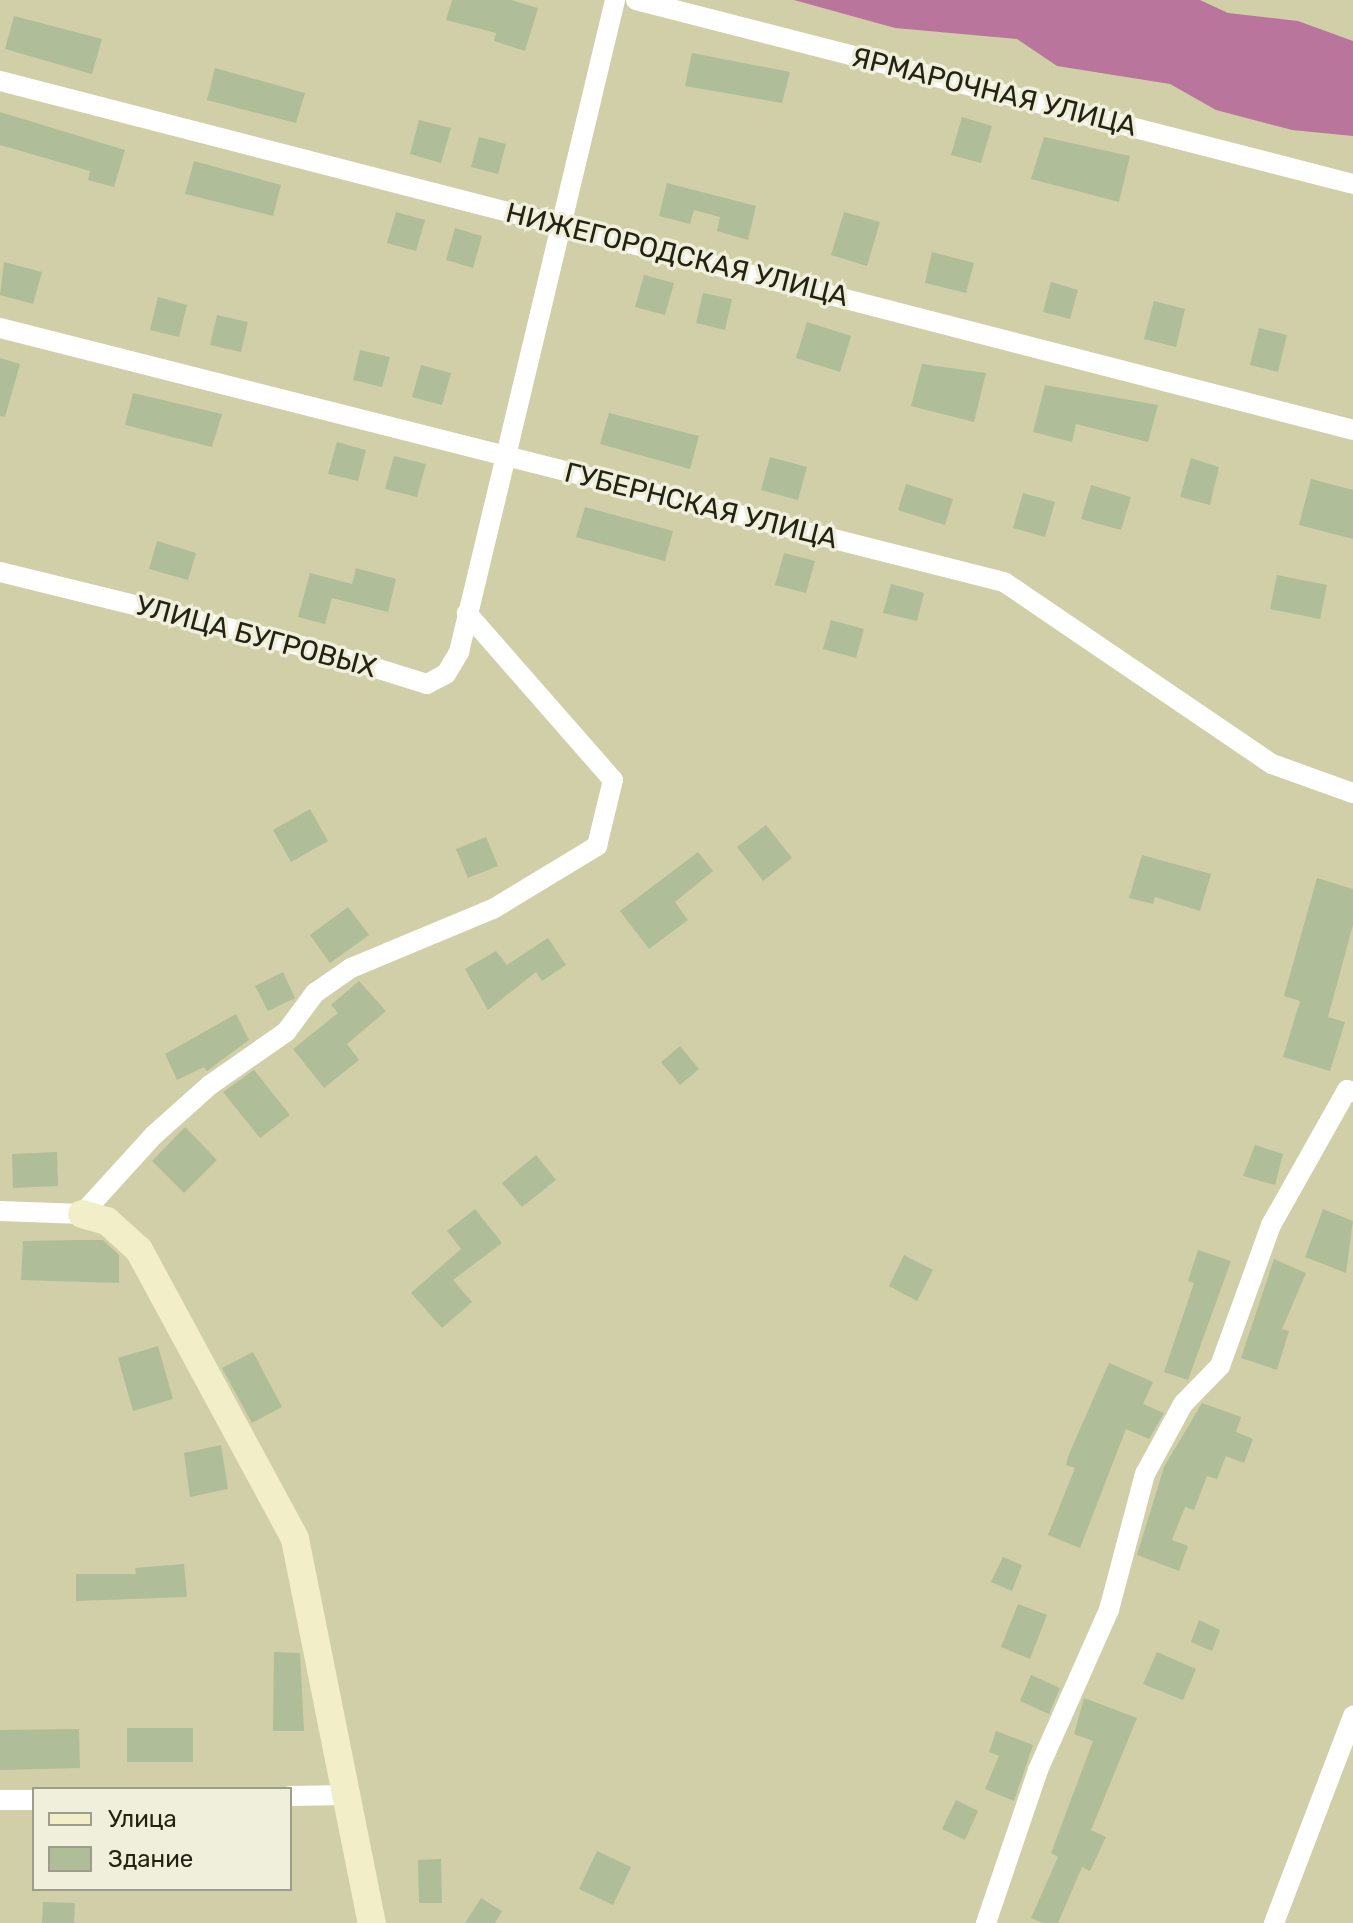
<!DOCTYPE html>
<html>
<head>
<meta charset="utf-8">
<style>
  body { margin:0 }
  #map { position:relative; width:1353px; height:1923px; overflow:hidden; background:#d1cfa8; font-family:Rubik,sans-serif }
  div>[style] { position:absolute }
  .forest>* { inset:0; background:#ba759d }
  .building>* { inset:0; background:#b0bd99 }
  .street>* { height:20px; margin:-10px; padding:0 10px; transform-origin:10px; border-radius:10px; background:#fff }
  .secondary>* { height:28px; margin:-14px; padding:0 14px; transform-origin:14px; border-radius:14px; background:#f2efc8 }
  span { translate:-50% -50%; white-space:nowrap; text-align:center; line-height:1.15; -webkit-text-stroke:7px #f0efdb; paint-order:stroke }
  .street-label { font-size:28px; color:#232213 }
  .legend { position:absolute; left:32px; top:1787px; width:260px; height:104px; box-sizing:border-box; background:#f0efdb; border:2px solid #9e9d8b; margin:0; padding:10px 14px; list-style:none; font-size:24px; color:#232213 }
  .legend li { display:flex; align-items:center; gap:16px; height:40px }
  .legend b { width:40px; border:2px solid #9e9d8b }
</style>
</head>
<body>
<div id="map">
  <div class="forest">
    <div style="clip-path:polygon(794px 0,1200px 0,1228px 13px,1298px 21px,1353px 41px,1353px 136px,1292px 130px,1216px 110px,1170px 84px,1057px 66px,1017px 39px,895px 28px)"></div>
  </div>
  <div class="building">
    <div style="clip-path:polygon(452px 0,511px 0,538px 8px,525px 51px,494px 41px,496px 33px,446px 20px)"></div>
    <div style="clip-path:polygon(14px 16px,102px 39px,92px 74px,5px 49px)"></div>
    <div style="clip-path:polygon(692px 53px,790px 72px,782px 103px,685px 86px)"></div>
    <div style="clip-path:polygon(215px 68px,305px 93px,296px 123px,207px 100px)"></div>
    <div style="clip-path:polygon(0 112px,125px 150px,114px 187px,88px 180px,90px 171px,0 145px)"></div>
    <div style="clip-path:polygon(962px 117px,992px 126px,981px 163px,951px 155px)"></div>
    <div style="clip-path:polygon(419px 120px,451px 128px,441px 163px,410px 154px)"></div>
    <div style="clip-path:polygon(479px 137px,506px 144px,498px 174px,471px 167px)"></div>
    <div style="clip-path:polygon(1044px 137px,1130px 156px,1119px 202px,1031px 179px)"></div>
    <div style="clip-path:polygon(194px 161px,281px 185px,273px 216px,185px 194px)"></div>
    <div style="clip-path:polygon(667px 183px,756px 206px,748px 240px,717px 231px,720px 217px,694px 210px,690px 224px,659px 216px)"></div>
    <div style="clip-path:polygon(396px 212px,425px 220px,416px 251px,387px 243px)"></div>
    <div style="clip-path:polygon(844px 212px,880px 222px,867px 266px,831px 255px)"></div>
    <div style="clip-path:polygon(455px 228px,482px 236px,473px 268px,446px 260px)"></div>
    <div style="clip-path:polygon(932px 252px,974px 263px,966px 293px,925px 283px)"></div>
    <div style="clip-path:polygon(4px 262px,42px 272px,33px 304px,0 295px)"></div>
    <div style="clip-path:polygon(644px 275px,674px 283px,665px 315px,635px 307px)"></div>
    <div style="clip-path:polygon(1051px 282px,1078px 290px,1070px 319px,1043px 312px)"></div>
    <div style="clip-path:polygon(703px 293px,732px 299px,725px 330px,696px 323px)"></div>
    <div style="clip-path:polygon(158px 297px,187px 305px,179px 337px,150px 330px)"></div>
    <div style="clip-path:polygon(1154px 301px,1185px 309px,1176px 347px,1144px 339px)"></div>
    <div style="clip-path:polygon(217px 315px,248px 322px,241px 352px,210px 345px)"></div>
    <div style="clip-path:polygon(807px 322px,851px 336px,840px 372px,796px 358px)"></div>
    <div style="clip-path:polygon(1259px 328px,1287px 335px,1278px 372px,1250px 365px)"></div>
    <div style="clip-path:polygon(360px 350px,390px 357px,382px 387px,353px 380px)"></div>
    <div style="clip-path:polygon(0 358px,20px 364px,5px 417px,0 416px)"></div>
    <div style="clip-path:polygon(922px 364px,986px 373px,974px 422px,911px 406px)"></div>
    <div style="clip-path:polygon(421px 365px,451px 373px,442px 405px,412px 397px)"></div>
    <div style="clip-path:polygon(1045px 385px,1158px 405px,1148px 442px,1076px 424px,1072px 442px,1033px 432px)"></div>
    <div style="clip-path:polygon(133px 393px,222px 414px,212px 447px,125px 425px)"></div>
    <div style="clip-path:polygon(609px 413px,699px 436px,690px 469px,600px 444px)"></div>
    <div style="clip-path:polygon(337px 442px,366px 450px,358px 481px,328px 474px)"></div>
    <div style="clip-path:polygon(394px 456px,426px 464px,417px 497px,385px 489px)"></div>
    <div style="clip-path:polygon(770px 457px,807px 467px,798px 500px,761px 490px)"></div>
    <div style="clip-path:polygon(1191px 458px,1219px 467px,1210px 505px,1180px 497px)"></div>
    <div style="clip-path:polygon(1311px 479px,1353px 490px,1353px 539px,1299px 525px)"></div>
    <div style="clip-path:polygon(906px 484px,953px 499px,945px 525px,898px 510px)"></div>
    <div style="clip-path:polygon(1091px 485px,1131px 497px,1121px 530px,1081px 519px)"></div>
    <div style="clip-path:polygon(1023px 493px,1055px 502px,1045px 537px,1013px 528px)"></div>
    <div style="clip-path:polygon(585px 507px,673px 531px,665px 561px,576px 537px)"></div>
    <div style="clip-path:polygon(157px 541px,196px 553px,188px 580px,149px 569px)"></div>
    <div style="clip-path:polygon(784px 553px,815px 561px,806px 593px,775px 585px)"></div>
    <div style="clip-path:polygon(356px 568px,396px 579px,388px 612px,332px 598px,325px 624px,298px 617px,310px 573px,352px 584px)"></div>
    <div style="clip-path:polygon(1277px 575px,1327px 585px,1320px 619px,1270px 609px)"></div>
    <div style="clip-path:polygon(891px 584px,924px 593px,917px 621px,883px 613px)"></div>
    <div style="clip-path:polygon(831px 620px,864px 629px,856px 658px,823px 649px)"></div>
    <div style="clip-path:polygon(310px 809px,328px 841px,291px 862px,273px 830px)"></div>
    <div style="clip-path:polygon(766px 825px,792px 858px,763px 881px,737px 847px)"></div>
    <div style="clip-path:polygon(486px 837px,498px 866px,468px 878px,456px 849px)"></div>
    <div style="clip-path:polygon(698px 852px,713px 871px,675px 902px,688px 920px,649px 949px,620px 911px)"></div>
    <div style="clip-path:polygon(1142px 855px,1211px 874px,1200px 911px,1155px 897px,1153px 904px,1129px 898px)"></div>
    <div style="clip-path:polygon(1317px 878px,1353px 889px,1353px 925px,1328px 1017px,1345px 1022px,1330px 1071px,1283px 1057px,1300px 1001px,1284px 996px)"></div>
    <div style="clip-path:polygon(348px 907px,369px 935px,330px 963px,310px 935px)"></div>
    <div style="clip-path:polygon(548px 938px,566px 965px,542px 981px,536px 972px,488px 1010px,465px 969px,496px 951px,507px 965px)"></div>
    <div style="clip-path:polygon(283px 972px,295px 998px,268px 1011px,255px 986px)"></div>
    <div style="clip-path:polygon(359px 981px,386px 1011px,347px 1044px,359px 1060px,324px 1088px,293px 1049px,338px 1013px,331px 1005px)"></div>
    <div style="clip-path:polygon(236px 1014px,249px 1040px,207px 1071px,204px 1067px,177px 1080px,165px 1054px)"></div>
    <div style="clip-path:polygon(680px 1046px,699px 1069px,680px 1085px,661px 1062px)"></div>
    <div style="clip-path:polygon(254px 1070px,290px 1115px,260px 1138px,223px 1092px)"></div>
    <div style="clip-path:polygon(185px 1127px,217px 1160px,184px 1193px,152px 1161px)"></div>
    <div style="clip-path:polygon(1255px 1145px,1283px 1154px,1275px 1185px,1243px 1176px)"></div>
    <div style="clip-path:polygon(57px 1152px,58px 1186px,13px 1188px,12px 1154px)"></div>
    <div style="clip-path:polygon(536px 1155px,556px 1180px,522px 1207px,502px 1183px)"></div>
    <div style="clip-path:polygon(475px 1209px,502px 1243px,453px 1280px,472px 1302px,442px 1328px,411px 1293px,461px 1249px,447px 1231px)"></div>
    <div style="clip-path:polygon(1323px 1209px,1353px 1221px,1346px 1273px,1305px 1257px)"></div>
    <div style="clip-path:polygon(76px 1240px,103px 1240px,119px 1255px,119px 1283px,21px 1280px,23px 1241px)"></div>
    <div style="clip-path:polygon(1198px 1250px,1231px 1261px,1188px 1380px,1164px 1372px,1194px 1283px,1188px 1281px)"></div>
    <div style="clip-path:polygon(904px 1255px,933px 1270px,917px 1301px,889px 1286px)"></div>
    <div style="clip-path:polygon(1274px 1259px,1306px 1273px,1282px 1329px,1289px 1331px,1277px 1370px,1241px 1358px)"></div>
    <div style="clip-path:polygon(158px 1346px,173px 1399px,133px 1411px,118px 1358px)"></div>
    <div style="clip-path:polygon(253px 1352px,282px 1407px,252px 1423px,222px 1368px)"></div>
    <div style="clip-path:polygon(1109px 1363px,1153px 1382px,1143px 1404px,1164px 1413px,1149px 1439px,1126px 1429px,1080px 1548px,1048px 1535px,1075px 1468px,1066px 1465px,1069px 1454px)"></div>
    <div style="clip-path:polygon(1202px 1403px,1241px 1417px,1236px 1432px,1253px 1439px,1244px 1463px,1226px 1456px,1217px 1479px,1207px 1476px,1194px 1510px,1185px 1507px,1172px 1540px,1188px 1546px,1179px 1571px,1137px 1555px,1164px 1467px)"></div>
    <div style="clip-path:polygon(221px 1445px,228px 1489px,190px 1497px,184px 1453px)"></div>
    <div style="clip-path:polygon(1003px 1557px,1022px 1565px,1012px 1591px,991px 1582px)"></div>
    <div style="clip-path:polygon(184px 1564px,187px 1597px,76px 1601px,76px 1574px,136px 1574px,135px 1568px)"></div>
    <div style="clip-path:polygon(1018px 1604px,1047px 1615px,1030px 1659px,1001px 1647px)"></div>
    <div style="clip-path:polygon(1199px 1620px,1220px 1630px,1212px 1651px,1191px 1642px)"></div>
    <div style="clip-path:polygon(274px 1652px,300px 1653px,304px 1731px,273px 1731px)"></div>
    <div style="clip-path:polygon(1157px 1652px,1196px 1669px,1183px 1700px,1143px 1684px)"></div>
    <div style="clip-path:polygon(1031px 1675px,1060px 1688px,1049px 1714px,1020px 1701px)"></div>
    <div style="clip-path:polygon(1084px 1698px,1137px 1718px,1091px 1830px,1106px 1837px,1090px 1871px,1082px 1867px,1058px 1923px,1043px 1923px,1031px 1918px,1058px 1857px,1051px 1853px,1093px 1741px,1074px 1734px)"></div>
    <div style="clip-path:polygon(127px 1728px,193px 1728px,193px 1762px,127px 1762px)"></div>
    <div style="clip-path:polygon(79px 1729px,80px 1768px,0 1770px,0 1730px)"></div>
    <div style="clip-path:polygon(996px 1731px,1033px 1745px,1014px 1801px,985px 1789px,999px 1756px,989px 1752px)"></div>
    <div style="clip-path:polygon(956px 1800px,978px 1811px,965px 1840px,942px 1829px)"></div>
    <div style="clip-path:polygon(597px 1851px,631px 1867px,613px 1905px,579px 1889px)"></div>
    <div style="clip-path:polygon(441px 1859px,442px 1903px,419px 1903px,418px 1860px)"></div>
    <div style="clip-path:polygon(481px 1898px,502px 1911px,495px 1923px,465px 1923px)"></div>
    <div style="clip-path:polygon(43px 1902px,75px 1903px,74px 1923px,42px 1923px)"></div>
  </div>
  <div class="street">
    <div style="left:636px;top:0;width:740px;rotate:14.39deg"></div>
    <div style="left:0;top:81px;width:1397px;rotate:14.46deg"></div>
    <div style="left:0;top:328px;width:1036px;rotate:14.2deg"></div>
    <div style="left:1004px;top:582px;width:324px;rotate:34.2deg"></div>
    <div style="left:1272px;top:764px;width:86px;rotate:19.7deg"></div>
    <div style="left:0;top:572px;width:331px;rotate:13.8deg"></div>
    <div style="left:321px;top:651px;width:111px;rotate:17.3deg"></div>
    <div style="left:427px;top:684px;width:21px;rotate:-28deg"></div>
    <div style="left:446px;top:674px;width:26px;rotate:-59deg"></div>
    <div style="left:459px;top:652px;width:670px;rotate:-76.54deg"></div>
    <div style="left:0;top:1211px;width:82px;rotate:2.1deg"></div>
    <div style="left:82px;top:1214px;width:107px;rotate:-47.7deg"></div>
    <div style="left:154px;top:1135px;width:75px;rotate:-41.8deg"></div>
    <div style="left:210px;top:1085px;width:93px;rotate:-34.9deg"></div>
    <div style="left:286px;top:1032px;width:49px;rotate:-53.4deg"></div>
    <div style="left:315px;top:993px;width:44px;rotate:-34.8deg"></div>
    <div style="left:351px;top:968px;width:154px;rotate:-22.6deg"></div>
    <div style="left:493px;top:909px;width:122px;rotate:-31.2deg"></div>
    <div style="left:597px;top:846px;width:68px;rotate:-76.4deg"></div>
    <div style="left:613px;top:780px;width:222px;rotate:-131.2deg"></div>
    <div style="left:290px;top:1796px;width:57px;rotate:-1deg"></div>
    <div style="left:0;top:1800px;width:34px"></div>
    <div style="left:986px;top:1923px;width:162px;rotate:-71.2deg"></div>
    <div style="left:1038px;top:1770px;width:175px;rotate:-66.1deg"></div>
    <div style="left:1109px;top:1610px;width:141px;rotate:-75.2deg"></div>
    <div style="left:1145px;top:1474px;width:80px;rotate:-61.5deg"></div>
    <div style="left:1183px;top:1404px;width:53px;rotate:-45.8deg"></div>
    <div style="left:1220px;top:1366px;width:150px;rotate:-70.1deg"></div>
    <div style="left:1271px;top:1225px;width:155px;rotate:-60.6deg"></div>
    <div style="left:1347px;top:1090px;width:6px;rotate:18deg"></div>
    <div style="left:1274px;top:1923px;width:222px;rotate:-69.1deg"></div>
  </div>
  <div class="secondary">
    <div style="left:82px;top:1214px;width:26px;rotate:16deg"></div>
    <div style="left:107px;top:1221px;width:43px;rotate:42.2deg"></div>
    <div style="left:139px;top:1250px;width:328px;rotate:61.6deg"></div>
    <div style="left:295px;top:1539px;width:392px;rotate:78.7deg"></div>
  </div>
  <div class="street-label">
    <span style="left:994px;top:92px;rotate:14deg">ЯРМАРОЧНАЯ УЛИЦА</span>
    <span style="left:677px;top:255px;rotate:14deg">НИЖЕГОРОДСКАЯ УЛИЦА</span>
    <span style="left:701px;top:506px;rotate:14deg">ГУБЕРНСКАЯ УЛИЦА</span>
    <span style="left:256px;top:637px;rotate:15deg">УЛИЦА БУГРОВЫХ</span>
  </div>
  <ul class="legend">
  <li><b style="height:10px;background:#f2efc8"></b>Улица</li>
  <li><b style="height:22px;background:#b0bd99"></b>Здание</li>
  </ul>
</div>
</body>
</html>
